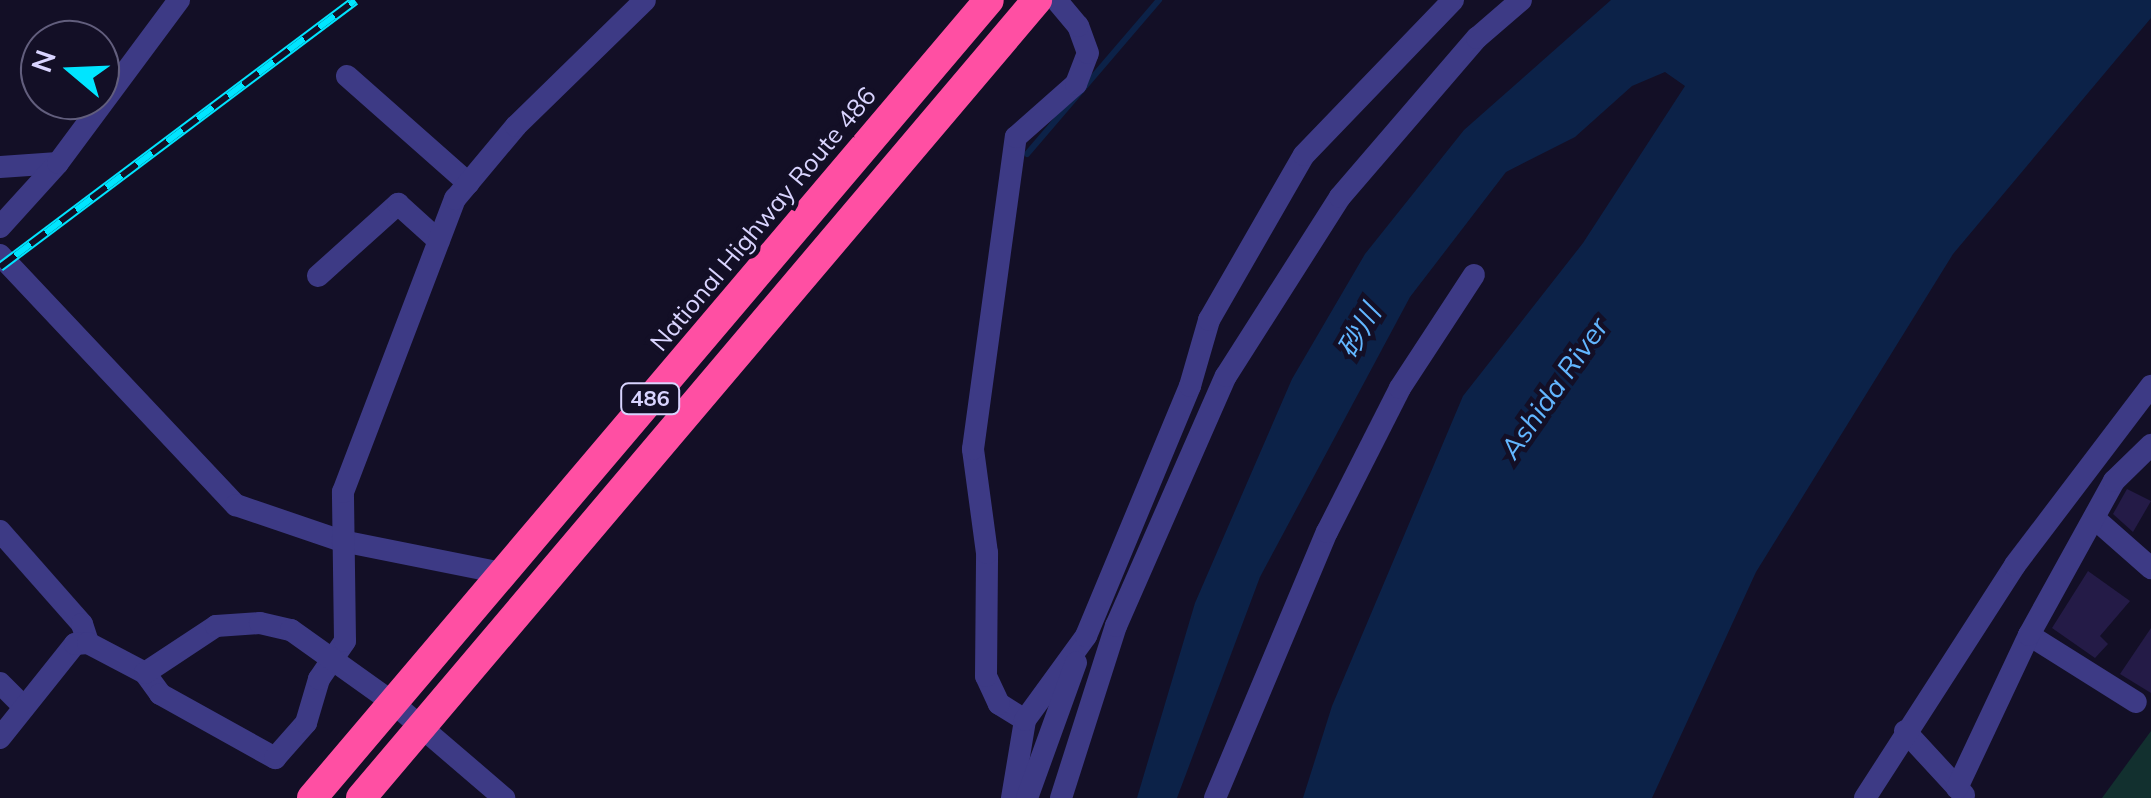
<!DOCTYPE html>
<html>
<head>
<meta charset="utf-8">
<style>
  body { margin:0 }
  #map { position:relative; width:2151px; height:798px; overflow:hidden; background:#130f26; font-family:Mulish,"Noto Sans JP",sans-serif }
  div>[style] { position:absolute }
  .green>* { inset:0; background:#12302f }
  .water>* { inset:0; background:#0c2248 }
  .stream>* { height:6px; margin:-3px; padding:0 3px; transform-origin:3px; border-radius:3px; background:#0c2248 }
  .building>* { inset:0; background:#241b47 }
  .minor>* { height:22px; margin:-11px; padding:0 11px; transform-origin:11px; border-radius:11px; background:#3d3a85 }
  .highway>* { height:30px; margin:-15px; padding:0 15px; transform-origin:15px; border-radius:15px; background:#ff4fa3 }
  .rail>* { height:10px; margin-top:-5px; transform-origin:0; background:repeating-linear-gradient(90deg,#130f26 0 19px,#00e5ff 0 38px); box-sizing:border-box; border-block:2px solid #00e5ff }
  span { translate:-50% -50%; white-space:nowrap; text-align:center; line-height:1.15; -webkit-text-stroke:9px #130f26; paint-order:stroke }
  .shield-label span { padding:2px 8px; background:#130f26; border:2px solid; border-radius:8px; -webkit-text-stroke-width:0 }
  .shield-label { font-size:22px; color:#d9d4ff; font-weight:700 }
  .street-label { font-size:25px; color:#d9d4ff }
  .water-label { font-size:28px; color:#62b6ff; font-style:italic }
  .north { position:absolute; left:20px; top:20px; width:100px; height:100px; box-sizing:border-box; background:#130f26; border:2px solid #625e7d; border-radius:50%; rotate:289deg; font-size:28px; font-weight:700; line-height:40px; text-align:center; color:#d9d4ff }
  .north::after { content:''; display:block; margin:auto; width:35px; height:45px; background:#00e5ff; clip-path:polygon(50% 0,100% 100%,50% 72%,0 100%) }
</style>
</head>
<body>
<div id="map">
  <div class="green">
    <div style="clip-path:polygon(2151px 731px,2151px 798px,2102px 798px)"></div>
  </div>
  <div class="water">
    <div style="clip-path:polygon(1611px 0,2151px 0,2151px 18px,1953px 254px,1756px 572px,1652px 798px,1303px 798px,1332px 706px,1463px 396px,1583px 243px,1685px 86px,1665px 72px,1632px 86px,1575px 137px,1506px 172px,1410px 297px,1260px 577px,1177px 798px,1137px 798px,1195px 603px,1292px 379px,1365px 254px,1464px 130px)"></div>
  </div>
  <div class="stream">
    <div style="left:1027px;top:154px;width:203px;rotate:-49.4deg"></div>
  </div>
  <div class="building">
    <div style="clip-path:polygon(2127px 489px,2151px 501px,2133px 532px,2113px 514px)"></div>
    <div style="clip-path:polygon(2088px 571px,2130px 601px,2100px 636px,2108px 644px,2095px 658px,2052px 628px)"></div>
    <div style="clip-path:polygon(2151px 628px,2151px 693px,2120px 674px)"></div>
  </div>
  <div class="minor">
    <div style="left:347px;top:76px;width:162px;rotate:41.5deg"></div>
    <div style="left:0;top:167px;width:58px;rotate:-3.9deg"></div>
    <div style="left:0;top:227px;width:86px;rotate:-47.8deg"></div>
    <div style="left:58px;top:163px;width:203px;rotate:-53.4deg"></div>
    <div style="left:0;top:255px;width:344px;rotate:46.7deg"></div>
    <div style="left:236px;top:505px;width:112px;rotate:18.8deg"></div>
    <div style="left:342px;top:541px;width:163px;rotate:11.3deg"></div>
    <div style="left:318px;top:276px;width:108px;rotate:-42deg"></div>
    <div style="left:398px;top:204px;width:55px;rotate:42.1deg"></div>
    <div style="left:2094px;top:518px;width:76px;rotate:41.3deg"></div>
    <div style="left:0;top:531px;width:124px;rotate:48.6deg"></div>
    <div style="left:82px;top:624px;width:20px;rotate:72deg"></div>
    <div style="left:2029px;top:635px;width:126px;rotate:32.1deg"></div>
    <div style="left:145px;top:673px;width:26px;rotate:54deg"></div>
    <div style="left:160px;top:694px;width:132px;rotate:29.1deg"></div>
    <div style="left:275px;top:758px;width:47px;rotate:-48.5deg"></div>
    <div style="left:306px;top:723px;width:46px;rotate:-73.5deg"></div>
    <div style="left:319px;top:679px;width:46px;rotate:-55.6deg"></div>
    <div style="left:345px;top:641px;width:149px;rotate:-90.8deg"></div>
    <div style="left:343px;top:492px;width:314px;rotate:-69.1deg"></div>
    <div style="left:455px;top:199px;width:95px;rotate:-50.1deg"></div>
    <div style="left:516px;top:126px;width:180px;rotate:-44.3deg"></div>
    <div style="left:0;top:683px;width:34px;rotate:45deg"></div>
    <div style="left:1025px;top:720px;width:31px;rotate:-148deg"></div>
    <div style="left:999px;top:704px;width:31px;rotate:-115deg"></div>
    <div style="left:986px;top:676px;width:123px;rotate:-89.5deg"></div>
    <div style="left:987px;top:553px;width:105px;rotate:-97.7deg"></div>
    <div style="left:973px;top:449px;width:315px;rotate:-82.2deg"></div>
    <div style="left:1016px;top:137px;width:80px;rotate:-41.5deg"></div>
    <div style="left:1076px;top:84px;width:33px;rotate:-69deg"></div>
    <div style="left:1088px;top:53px;width:29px;rotate:-110deg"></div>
    <div style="left:1078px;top:26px;width:34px;rotate:-130deg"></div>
    <div style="left:1905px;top:731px;width:87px;rotate:47.3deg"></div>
    <div style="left:0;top:738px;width:120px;rotate:-51.4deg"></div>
    <div style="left:75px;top:644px;width:13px;rotate:-4deg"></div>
    <div style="left:88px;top:643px;width:64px;rotate:27.8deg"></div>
    <div style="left:145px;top:673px;width:85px;rotate:-33.5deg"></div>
    <div style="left:216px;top:626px;width:44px;rotate:-3.9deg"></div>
    <div style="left:260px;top:623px;width:32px;rotate:13deg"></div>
    <div style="left:291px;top:630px;width:124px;rotate:35.5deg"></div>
    <div style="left:392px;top:702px;width:148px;rotate:40.6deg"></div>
    <div style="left:1957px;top:788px;width:169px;rotate:-64.8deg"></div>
    <div style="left:2029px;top:635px;width:176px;rotate:-61.1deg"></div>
    <div style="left:2114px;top:481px;width:52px;rotate:-44.2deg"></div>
    <div style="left:1012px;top:798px;width:79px;rotate:-80.5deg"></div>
    <div style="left:1025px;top:720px;width:104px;rotate:-54deg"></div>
    <div style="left:1086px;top:636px;width:271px;rotate:-67.4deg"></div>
    <div style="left:1190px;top:386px;width:69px;rotate:-73.9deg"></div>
    <div style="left:1209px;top:320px;width:190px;rotate:-60.1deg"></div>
    <div style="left:1304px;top:155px;width:215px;rotate:-46.1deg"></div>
    <div style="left:1027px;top:798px;width:144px;rotate:-70.1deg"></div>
    <div style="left:1061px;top:798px;width:181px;rotate:-72.3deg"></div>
    <div style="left:1116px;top:626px;width:273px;rotate:-66.3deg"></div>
    <div style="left:1226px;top:376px;width:212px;rotate:-57.5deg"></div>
    <div style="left:1340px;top:197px;width:210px;rotate:-49.3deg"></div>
    <div style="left:1477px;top:38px;width:58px;rotate:-40.8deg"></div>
    <div style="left:1215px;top:798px;width:289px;rotate:-67.2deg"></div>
    <div style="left:1327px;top:532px;width:161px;rotate:-63.1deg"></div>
    <div style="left:1400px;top:388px;width:135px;rotate:-56.8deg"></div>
    <div style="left:1865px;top:798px;width:277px;rotate:-57.2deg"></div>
    <div style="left:2015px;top:565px;width:225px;rotate:-52.8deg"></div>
  </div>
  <div class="highway">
    <div style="left:312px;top:798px;width:1046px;rotate:-49.69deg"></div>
    <div style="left:361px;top:798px;width:1046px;rotate:-49.73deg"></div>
  </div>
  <div class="rail">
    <div style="left:0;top:267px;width:444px;rotate:-36.9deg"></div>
  </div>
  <div class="shield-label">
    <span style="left:650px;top:399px">486</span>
  </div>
  <div class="street-label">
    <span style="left:763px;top:219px;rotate:-50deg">National Highway Route 486</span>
  </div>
  <div class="water-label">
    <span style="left:1359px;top:331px;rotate:-60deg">砂川</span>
    <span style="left:1554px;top:388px;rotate:-55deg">Ashida River</span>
  </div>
  <div class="north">N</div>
</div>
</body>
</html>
